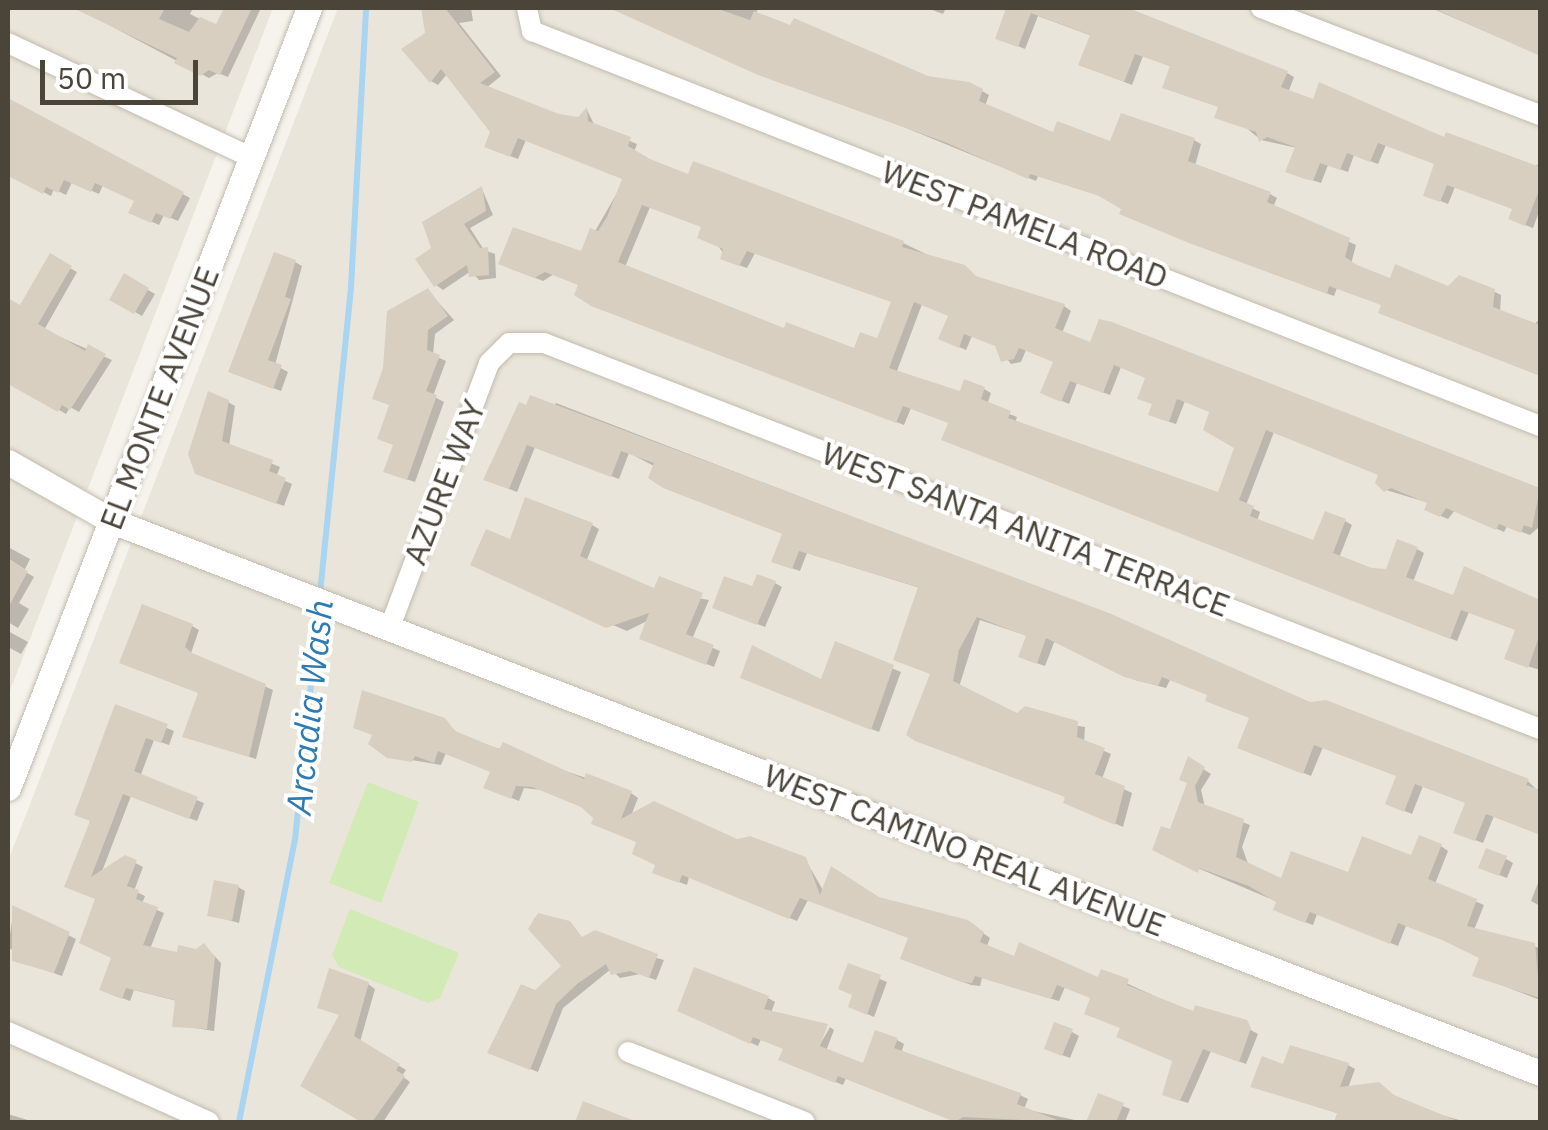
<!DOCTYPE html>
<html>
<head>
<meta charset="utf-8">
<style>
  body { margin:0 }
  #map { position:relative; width:1548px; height:1130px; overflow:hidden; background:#f6f3ec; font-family:"IBM Plex Sans",sans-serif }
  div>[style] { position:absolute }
  .residential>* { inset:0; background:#eae5da }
  .green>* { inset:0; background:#d2eab5 }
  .shadow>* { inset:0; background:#0003 }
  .stream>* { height:6px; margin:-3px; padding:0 3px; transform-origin:3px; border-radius:3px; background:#a9d4f2 }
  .building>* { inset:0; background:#d8cfc1 }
  .roads { filter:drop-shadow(0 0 2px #c2bbae) drop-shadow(0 0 2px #c2bbae) }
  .minor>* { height:20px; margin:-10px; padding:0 10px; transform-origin:10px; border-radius:10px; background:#fff }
  .tertiary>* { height:25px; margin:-12.5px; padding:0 12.5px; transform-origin:12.5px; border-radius:12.5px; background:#fff }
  span { translate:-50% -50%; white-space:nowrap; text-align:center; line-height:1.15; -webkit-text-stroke:8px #fff; paint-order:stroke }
  .street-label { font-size:32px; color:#4b4439 }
  .water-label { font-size:35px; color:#2e7ab2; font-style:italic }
  .frame { position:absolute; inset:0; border:10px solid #4b4439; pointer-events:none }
  .scale { position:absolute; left:40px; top:60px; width:158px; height:45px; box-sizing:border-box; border:5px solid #4b4439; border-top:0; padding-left:12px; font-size:30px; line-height:35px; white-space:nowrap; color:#4b4439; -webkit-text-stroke:8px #fff; paint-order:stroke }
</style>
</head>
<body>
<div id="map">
  <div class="residential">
    <div style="clip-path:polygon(8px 8px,273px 8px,8px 696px)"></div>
    <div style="clip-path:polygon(338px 8px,1540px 8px,1540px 1122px,8px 1122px,8px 861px)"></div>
  </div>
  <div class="green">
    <div style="clip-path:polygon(368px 782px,419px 802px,381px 903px,329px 883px)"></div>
    <div style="clip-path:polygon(350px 909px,459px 953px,440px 998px,428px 1003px,339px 967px,332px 955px)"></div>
  </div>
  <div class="shadow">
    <div style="clip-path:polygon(77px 8px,193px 8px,190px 14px,217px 28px,227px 8px,261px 8px,228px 77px,218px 73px,209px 78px)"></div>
    <div style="clip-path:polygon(evenodd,424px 8px,471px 8px,473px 21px,459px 23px,501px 76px,486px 88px,558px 116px,579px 120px,587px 110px,595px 126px,637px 144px,634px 152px,649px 162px,903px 243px,980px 280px,1064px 306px,1071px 311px,1062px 333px,1092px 345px,1112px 324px,1540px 491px,1540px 526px,1530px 535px,1507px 526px,1504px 532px,1455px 510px,1448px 519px,1434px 513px,1429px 503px,1386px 490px,1381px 475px,1274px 432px,1246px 505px,1260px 512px,1257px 521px,1314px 544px,1345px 521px,1352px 525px,1339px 558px,1371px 570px,1388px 571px,1417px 549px,1424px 553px,1413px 582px,1454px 598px,1465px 569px,1540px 602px,1540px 670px,1514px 662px,1517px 630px,1469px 612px,1457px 641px,952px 443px,950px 423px,911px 408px,904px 425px,601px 309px,581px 285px,554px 274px,543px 281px,508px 267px,582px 254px,625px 179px,526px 140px,518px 159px,494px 150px,493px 131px,447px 74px,438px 85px,431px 81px,424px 8px,650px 207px,704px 227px,730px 262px,747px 268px,755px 253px,894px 302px,878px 342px,855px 351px,785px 332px,625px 267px,650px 207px,424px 8px,922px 304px,950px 316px,948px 342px,966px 350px,972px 336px,997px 346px,1011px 364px,1021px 362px,1026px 350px,1056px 362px,1051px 396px,1069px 404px,1077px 383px,1110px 395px,1121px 367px,1148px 378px,1158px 418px,1176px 424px,1185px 401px,1212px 412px,1238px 447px,1219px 495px,1015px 423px,1017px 417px,987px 405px,991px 393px,984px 389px,961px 395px,897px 371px,922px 304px)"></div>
    <div style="clip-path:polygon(613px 8px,758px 8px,756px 14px,927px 78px,982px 91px,989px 95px,985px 106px,1055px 136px,1111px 144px,1194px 140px,1201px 144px,1195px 166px,1270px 194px,1277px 198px,1273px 207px,1356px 245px,1351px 264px,1392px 282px,1493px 291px,1501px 295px,1500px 313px,1534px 325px,1540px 318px,1540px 375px,1389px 316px,1384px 305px,1337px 288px,1334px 296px,1199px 246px,1107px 198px,1038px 176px,1036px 181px)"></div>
    <div style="clip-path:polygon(927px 8px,946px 8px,943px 14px)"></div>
    <div style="clip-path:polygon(1009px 8px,1119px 8px,1287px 73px,1294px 77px,1288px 93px,1534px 167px,1540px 163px,1540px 209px,1533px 228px,1518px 222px,1515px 209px,1455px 187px,1448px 204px,1433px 198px,1436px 164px,1386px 145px,1378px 164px,1354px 155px,1348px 172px,1328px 165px,1321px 183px,1296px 175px,1297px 148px,1261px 140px,1172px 67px,1143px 56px,1132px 85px,1089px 68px,1092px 36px,1038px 16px,1025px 49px,998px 38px)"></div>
    <div style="clip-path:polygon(1431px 8px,1507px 8px,1540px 16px,1540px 55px)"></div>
    <div style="clip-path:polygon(8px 100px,190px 198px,178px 221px,164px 215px,159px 225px,131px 212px,136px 201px,103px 185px,99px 194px,72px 182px,66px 195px,54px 189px,51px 196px,8px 174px)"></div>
    <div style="clip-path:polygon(482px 189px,493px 215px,470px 228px,484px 250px,495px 254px,496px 278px,479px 280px,471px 271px,443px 290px,436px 285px,434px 249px)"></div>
    <div style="clip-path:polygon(51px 257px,77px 272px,44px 330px,112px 360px,79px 412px,70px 407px,66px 414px,8px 380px,8px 300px,21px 308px)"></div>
    <div style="clip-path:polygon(295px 262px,302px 266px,275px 365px,288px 372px,281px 391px,238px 375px)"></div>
    <div style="clip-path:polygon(125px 277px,155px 294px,142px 316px,113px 299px)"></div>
    <div style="clip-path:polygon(428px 291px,454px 320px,435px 334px,433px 355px,446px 361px,433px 396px,444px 402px,415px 482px,394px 475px,396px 445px)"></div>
    <div style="clip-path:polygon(228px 402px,235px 406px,229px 446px,280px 467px,276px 477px,292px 484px,284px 506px,205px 477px)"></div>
    <div style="clip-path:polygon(556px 403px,1108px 615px,1271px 689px,1528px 781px,1540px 793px,1540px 834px,1494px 816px,1483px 843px,1464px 836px,1468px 803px,1423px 786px,1412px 814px,1395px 807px,1399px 776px,1323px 747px,1311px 776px,1248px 751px,1251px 718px,1210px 695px,1170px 680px,1166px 688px,1135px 680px,1055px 640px,1045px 666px,1028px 660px,1028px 636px,980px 620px,959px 687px,1017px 716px,1085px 727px,1084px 742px,1111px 754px,1102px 779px,1132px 793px,1123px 827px,1074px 806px,932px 674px,920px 588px,807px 553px,800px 571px,782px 565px,784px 534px,629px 453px,619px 479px,535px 447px,517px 492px,494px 483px)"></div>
    <div style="clip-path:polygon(592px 525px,599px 529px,586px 562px,656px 591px,709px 600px,692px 639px,720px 651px,714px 667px,650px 642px,649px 620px,627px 631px,480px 568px,511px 542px)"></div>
    <div style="clip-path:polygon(8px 547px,30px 559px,24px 571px,34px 577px,19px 603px,29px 609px,18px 628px,8px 622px)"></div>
    <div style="clip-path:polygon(775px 583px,782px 587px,765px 627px,723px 611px)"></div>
    <div style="clip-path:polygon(192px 626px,199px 630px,191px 653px,273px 690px,256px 759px,185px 736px,201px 693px,130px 666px)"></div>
    <div style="clip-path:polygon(8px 631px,28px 642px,21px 654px,8px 647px)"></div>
    <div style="clip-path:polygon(836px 645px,901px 672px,879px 732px,750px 681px,822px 682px)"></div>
    <div style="clip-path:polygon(116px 707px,174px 731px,169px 745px,154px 740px,140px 777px,204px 803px,197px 821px,131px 796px,101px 874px,126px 858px,143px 867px,134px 891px,145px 896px,142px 904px,164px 913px,150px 949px,179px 955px,205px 946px,221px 963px,214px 1031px,175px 1025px,177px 1001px,134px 990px,130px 1001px,109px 993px,114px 958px,97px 899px,74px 890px)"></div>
    <div style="clip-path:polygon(444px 721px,461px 736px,631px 793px,638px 798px,631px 816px,805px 859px,824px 892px,879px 899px,976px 928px,990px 938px,986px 948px,1016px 960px,1099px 980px,1102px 972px,1194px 1014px,1224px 1015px,1258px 1034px,1246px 1064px,1211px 1051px,1188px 1103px,1172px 1098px,1175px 1061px,1131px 1034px,1092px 998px,1065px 987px,1059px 1001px,982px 978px,980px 986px,971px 985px,910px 962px,910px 938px,808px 900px,797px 921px,689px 877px,687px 885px,663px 876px,639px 842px,586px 808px,542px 790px,524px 788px,519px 801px,494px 791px,493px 772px,446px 753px,441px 765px,388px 756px)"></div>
    <div style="clip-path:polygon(1189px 760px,1211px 774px,1201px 790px,1205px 807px,1250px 825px,1242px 847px,1250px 869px,1282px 881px,1349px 875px,1441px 846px,1448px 851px,1435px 884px,1484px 905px,1474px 930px,1540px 948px,1540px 1000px,1475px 975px,1482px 957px,1452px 943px,1406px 926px,1398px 946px,1317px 914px,1313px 925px,1283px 914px,1278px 902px,1162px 853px,1190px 783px)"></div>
    <div style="clip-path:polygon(1506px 859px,1513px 863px,1507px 878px,1488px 871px)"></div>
    <div style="clip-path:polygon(1540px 878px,1540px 906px,1531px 901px)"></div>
    <div style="clip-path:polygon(238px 887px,245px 891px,239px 923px,210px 915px)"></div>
    <div style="clip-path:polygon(14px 908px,76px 939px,62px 976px,16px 960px,18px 954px,8px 947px)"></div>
    <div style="clip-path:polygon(553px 917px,584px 939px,664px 960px,656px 980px,640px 974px,620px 978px,611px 969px,563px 1008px,538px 1072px,497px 1056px,536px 993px,564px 966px,532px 931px,534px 918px)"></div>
    <div style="clip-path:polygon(849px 966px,887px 982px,874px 1017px,858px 1010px)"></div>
    <div style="clip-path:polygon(368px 984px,375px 989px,360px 1042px,406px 1070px,402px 1076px,410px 1082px,383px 1122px,366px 1122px,303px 1085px)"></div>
    <div style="clip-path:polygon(768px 998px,775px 1002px,771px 1013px,813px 1057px,830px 1027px,834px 1030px,826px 1051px,865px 1066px,897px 1040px,904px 1044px,901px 1053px,1020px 1095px,1028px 1099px,1024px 1109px,1084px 1122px,958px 1122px,846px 1078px,843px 1085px,789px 1063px,785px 1049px,761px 1039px,758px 1046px,687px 1014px)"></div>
    <div style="clip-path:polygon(1072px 1032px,1079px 1036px,1070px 1058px,1054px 1052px)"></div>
    <div style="clip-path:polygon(1348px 1065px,1355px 1069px,1348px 1088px,1466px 1122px,1340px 1122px,1340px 1114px,1253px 1086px,1285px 1067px)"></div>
    <div style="clip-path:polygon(1099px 1096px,1130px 1109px,1125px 1122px,1089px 1122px)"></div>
    <div style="clip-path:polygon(8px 1114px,34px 1122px,8px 1122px)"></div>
  </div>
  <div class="stream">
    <div style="left:320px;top:593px;width:308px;rotate:-84.2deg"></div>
    <div style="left:351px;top:287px;width:279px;rotate:-86.9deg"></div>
    <div style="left:239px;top:1122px;width:288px;rotate:-78.8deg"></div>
    <div style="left:295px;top:840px;width:235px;rotate:-84.1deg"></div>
  </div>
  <div class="building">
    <div style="clip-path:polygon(73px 8px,165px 8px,159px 19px,189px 32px,200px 17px,216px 24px,224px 8px,252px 8px,220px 75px,209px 70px,200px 76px,174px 63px,177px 58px)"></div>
    <div style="clip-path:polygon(evenodd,421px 8px,445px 8px,495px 72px,480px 83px,559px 114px,578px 117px,587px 107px,588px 121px,631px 137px,628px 146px,650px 159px,688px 174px,693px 161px,723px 172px,904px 241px,902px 247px,965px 265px,976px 276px,1065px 304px,1055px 328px,1090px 342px,1099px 319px,1112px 322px,1540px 488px,1532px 528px,1524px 525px,1521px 533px,1499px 524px,1496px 530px,1446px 508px,1440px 517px,1424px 510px,1427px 503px,1391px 488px,1384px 492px,1375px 483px,1378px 475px,1266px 430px,1239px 500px,1254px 506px,1250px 516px,1313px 540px,1325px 511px,1346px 519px,1333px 553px,1372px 568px,1386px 569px,1397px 539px,1418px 547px,1406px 577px,1453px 595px,1464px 566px,1540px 600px,1540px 634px,1528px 668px,1504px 659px,1515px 630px,1461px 610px,1450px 639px,941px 440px,948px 423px,903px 406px,896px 423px,591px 306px,574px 295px,578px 285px,545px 272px,534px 278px,498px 264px,513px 227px,581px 251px,590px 228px,598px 231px,607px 217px,622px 179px,518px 138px,510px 157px,484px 147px,490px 132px,441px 69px,430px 83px,401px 49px,425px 33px,421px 8px,642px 205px,701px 227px,697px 238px,723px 249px,720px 259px,739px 266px,747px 251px,891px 302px,877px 338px,860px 332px,854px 348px,786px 322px,784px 328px,618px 262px,642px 205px,421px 8px,914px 302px,948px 316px,938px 339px,959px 348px,964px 334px,995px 346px,1001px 362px,1014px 359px,1019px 348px,1053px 362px,1040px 393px,1061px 402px,1070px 381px,1103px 393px,1114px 365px,1145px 378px,1137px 399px,1152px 404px,1148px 415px,1169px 422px,1177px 399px,1209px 412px,1203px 430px,1234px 448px,1218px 492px,1008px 418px,1011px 411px,981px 399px,985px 387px,964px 379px,960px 391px,889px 368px,914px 302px)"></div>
    <div style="clip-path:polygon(609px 8px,715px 8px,750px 20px,754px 11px,790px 25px,794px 18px,928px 76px,969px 82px,983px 89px,979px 101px,1053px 132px,1057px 121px,1110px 141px,1121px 113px,1195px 138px,1188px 161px,1271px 192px,1267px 202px,1350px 238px,1345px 257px,1357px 265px,1390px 278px,1395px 264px,1448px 286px,1459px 275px,1495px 289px,1493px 307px,1540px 325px,1540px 376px,1378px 313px,1381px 305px,1329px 286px,1327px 294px,1189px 243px,1119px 214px,1121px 209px,1097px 195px,1030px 174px,1028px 179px,945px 142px,758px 75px)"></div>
    <div style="clip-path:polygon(1006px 8px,1131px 9px,1288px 71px,1281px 87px,1313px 99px,1319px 82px,1444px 137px,1446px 132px,1540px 167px,1540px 188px,1525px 226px,1508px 219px,1512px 209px,1447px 185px,1440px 202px,1423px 196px,1434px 164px,1378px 143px,1370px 162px,1347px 153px,1340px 170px,1320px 163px,1313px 181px,1305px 179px,1285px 172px,1295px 147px,1267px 137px,1259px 142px,1256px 132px,1214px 118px,1218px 107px,1162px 88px,1170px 66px,1135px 54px,1124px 82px,1078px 65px,1090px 35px,1031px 13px,1018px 47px,995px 39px)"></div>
    <div style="clip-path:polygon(1514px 8px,1540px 8px,1540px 56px,1435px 9px)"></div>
    <div style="clip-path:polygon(8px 98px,184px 192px,170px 219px,156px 213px,151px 223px,128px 213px,134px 201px,95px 183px,91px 192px,64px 180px,58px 193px,46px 187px,43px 194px,8px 176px)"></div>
    <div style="clip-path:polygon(482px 186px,486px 211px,464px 224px,480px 248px,488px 247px,489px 275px,469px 277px,467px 265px,434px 287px,415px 259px,431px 248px,422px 222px)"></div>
    <div style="clip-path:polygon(274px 252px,296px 260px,285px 297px,291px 299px,268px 360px,282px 365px,273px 389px,228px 372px)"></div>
    <div style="clip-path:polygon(50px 253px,72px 266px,38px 324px,85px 351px,88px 344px,106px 354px,70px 410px,62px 405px,58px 412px,8px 384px,8px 298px,20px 305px)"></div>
    <div style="clip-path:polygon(124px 273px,149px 288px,134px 314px,109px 300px)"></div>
    <div style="clip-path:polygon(428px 288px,448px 316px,428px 330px,427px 350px,440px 355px,426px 391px,437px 395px,407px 480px,383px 472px,393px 445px,377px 439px,389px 405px,372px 399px,383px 368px,387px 311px)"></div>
    <div style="clip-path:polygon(208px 391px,229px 400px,222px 441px,273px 460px,269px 471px,286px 478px,276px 504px,195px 474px,188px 454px)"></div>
    <div style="clip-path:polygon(530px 395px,1109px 613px,1310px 702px,1326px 700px,1529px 779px,1526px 785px,1540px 790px,1540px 835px,1486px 814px,1475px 841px,1453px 833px,1465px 803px,1415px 784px,1404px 812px,1385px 804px,1396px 776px,1314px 745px,1303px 774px,1237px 748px,1249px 718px,1205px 701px,1207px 695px,1162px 677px,1158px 686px,1124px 677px,1046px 638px,1037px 664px,1018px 657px,1026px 636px,977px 617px,959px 650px,953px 681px,1017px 713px,1025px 706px,1078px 721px,1077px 737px,1105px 748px,1095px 774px,1125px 786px,1115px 825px,1063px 803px,1065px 797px,915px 741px,906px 735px,930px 674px,893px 660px,918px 587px,799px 551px,792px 569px,771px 562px,782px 534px,663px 488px,648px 478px,654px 463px,621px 451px,611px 477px,527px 445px,509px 489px,483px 480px,519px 402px,526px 405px)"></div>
    <div style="clip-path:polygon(525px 497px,593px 523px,580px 556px,654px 588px,659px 576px,703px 593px,686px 634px,714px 645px,706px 665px,639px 639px,649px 613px,606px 628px,470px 565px,486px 529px,510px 539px)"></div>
    <div style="clip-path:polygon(8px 558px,28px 571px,8px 608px)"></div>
    <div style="clip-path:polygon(757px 574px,776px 581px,757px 625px,712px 608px,724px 576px,752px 586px)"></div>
    <div style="clip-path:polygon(142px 604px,193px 624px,185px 647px,192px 653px,266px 684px,249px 757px,182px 737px,198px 693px,119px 663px)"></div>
    <div style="clip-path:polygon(835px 641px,894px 665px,871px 730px,740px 678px,752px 645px,821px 679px)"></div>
    <div style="clip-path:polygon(362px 690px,445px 718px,455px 731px,499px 749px,503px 742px,584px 779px,586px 773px,632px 791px,621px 819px,654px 801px,737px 839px,750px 836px,806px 857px,820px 895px,831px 866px,879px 897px,968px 920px,984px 932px,980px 942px,1014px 956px,1019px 942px,1098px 977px,1101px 969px,1129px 979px,1127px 985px,1193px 1011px,1195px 1005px,1247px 1020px,1251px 1028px,1239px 1062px,1203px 1049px,1180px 1101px,1162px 1095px,1172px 1061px,1116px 1037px,1120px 1028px,1084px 1014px,1090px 998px,1057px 985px,1051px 999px,975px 976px,972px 983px,961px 982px,900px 959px,908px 938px,800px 898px,789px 919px,682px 875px,679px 883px,652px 873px,655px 865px,632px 854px,636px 842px,591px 824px,593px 818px,581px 807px,532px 787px,516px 786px,511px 799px,483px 788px,490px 772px,438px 751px,434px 763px,415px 756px,412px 762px,387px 758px,368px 744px,372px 735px,353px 728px)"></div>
    <div style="clip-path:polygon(115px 704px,168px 724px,161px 743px,146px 738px,134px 771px,198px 797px,189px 819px,123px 794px,91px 877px,125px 855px,137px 860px,127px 886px,139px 890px,136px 899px,158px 907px,143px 945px,177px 952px,178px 945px,196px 949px,204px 943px,215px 957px,207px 1029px,172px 1027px,175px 1000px,126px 988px,122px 999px,99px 990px,111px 958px,79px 943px,95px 899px,64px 887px,90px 821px,74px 815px)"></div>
    <div style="clip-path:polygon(1188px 756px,1205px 767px,1195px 786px,1198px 802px,1244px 819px,1236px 857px,1281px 878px,1291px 851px,1348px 872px,1362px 836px,1411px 855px,1419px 835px,1442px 844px,1428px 879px,1477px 899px,1467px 926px,1535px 943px,1540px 998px,1472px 976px,1479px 958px,1442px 940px,1398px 923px,1390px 944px,1310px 912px,1305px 923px,1273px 910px,1276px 902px,1249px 886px,1199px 868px,1198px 873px,1152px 850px,1161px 826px,1170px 829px,1187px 783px,1179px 780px)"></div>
    <div style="clip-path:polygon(1486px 848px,1507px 856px,1499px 876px,1478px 868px)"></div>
    <div style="clip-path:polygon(214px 880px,239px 885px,232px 921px,207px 916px)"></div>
    <div style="clip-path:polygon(12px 905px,70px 932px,54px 973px,12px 961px)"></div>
    <div style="clip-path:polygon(538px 913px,570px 921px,582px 937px,595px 930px,658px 954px,649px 978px,630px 971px,611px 975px,606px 964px,577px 984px,556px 1004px,530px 1070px,487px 1053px,521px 984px,535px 990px,561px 966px,528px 929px)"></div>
    <div style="clip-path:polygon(848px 963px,881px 975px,867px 1015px,848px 1007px,852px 995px,838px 989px)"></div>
    <div style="clip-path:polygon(694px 967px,769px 996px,764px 1009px,828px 1024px,820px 1046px,863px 1063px,875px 1030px,898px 1038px,894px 1048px,1021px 1093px,1017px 1104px,1062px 1122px,963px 1117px,955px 1122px,838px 1076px,835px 1083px,778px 1060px,783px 1049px,753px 1037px,750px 1044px,677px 1011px)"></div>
    <div style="clip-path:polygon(329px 968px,369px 982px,354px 1036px,400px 1064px,396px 1070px,405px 1076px,372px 1122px,361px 1122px,300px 1086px,339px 1015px,317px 1008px)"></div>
    <div style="clip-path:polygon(1054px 1022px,1073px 1029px,1062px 1056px,1044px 1049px)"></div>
    <div style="clip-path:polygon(1290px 1045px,1349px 1063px,1340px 1087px,1379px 1082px,1394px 1095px,1460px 1122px,1334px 1122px,1337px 1113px,1250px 1087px,1262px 1056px,1283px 1064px)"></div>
    <div style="clip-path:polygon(1098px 1093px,1124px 1103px,1116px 1122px,1086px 1122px)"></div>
    <div style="clip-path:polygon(583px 1101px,635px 1121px,635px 1122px,575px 1122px)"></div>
  </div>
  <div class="roads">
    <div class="minor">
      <div style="left:527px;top:8px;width:24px;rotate:78deg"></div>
      <div style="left:532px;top:31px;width:1083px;rotate:21.4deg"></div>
      <div style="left:1261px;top:8px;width:299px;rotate:21deg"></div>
      <div style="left:8px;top:43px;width:268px;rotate:25.2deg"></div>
      <div style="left:390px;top:627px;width:282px;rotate:-69.4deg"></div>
      <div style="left:489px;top:363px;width:28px;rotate:-45deg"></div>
      <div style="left:509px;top:343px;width:35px"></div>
      <div style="left:544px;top:343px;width:1068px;rotate:21.18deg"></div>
      <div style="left:8px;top:1032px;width:220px;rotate:24.1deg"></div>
      <div style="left:628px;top:1052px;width:190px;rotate:21.6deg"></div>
    </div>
    <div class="tertiary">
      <div style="left:8px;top:462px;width:120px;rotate:29.6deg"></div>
      <div style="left:112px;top:521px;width:1531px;rotate:21.13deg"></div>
      <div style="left:8px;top:788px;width:836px;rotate:-68.9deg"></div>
    </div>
  </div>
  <div class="street-label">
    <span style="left:1025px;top:224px;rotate:21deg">WEST PAMELA ROAD</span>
    <span style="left:159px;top:398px;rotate:-69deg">EL MONTE AVENUE</span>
    <span style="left:444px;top:482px;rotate:-69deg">AZURE WAY</span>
    <span style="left:1026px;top:529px;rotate:21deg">WEST SANTA ANITA TERRACE</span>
    <span style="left:965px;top:850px;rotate:21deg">WEST CAMINO REAL AVENUE</span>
  </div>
  <div class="water-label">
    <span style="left:309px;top:707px;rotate:-84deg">Arcadia Wash</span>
  </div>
  <div class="frame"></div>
  <div class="scale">50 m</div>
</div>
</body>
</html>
